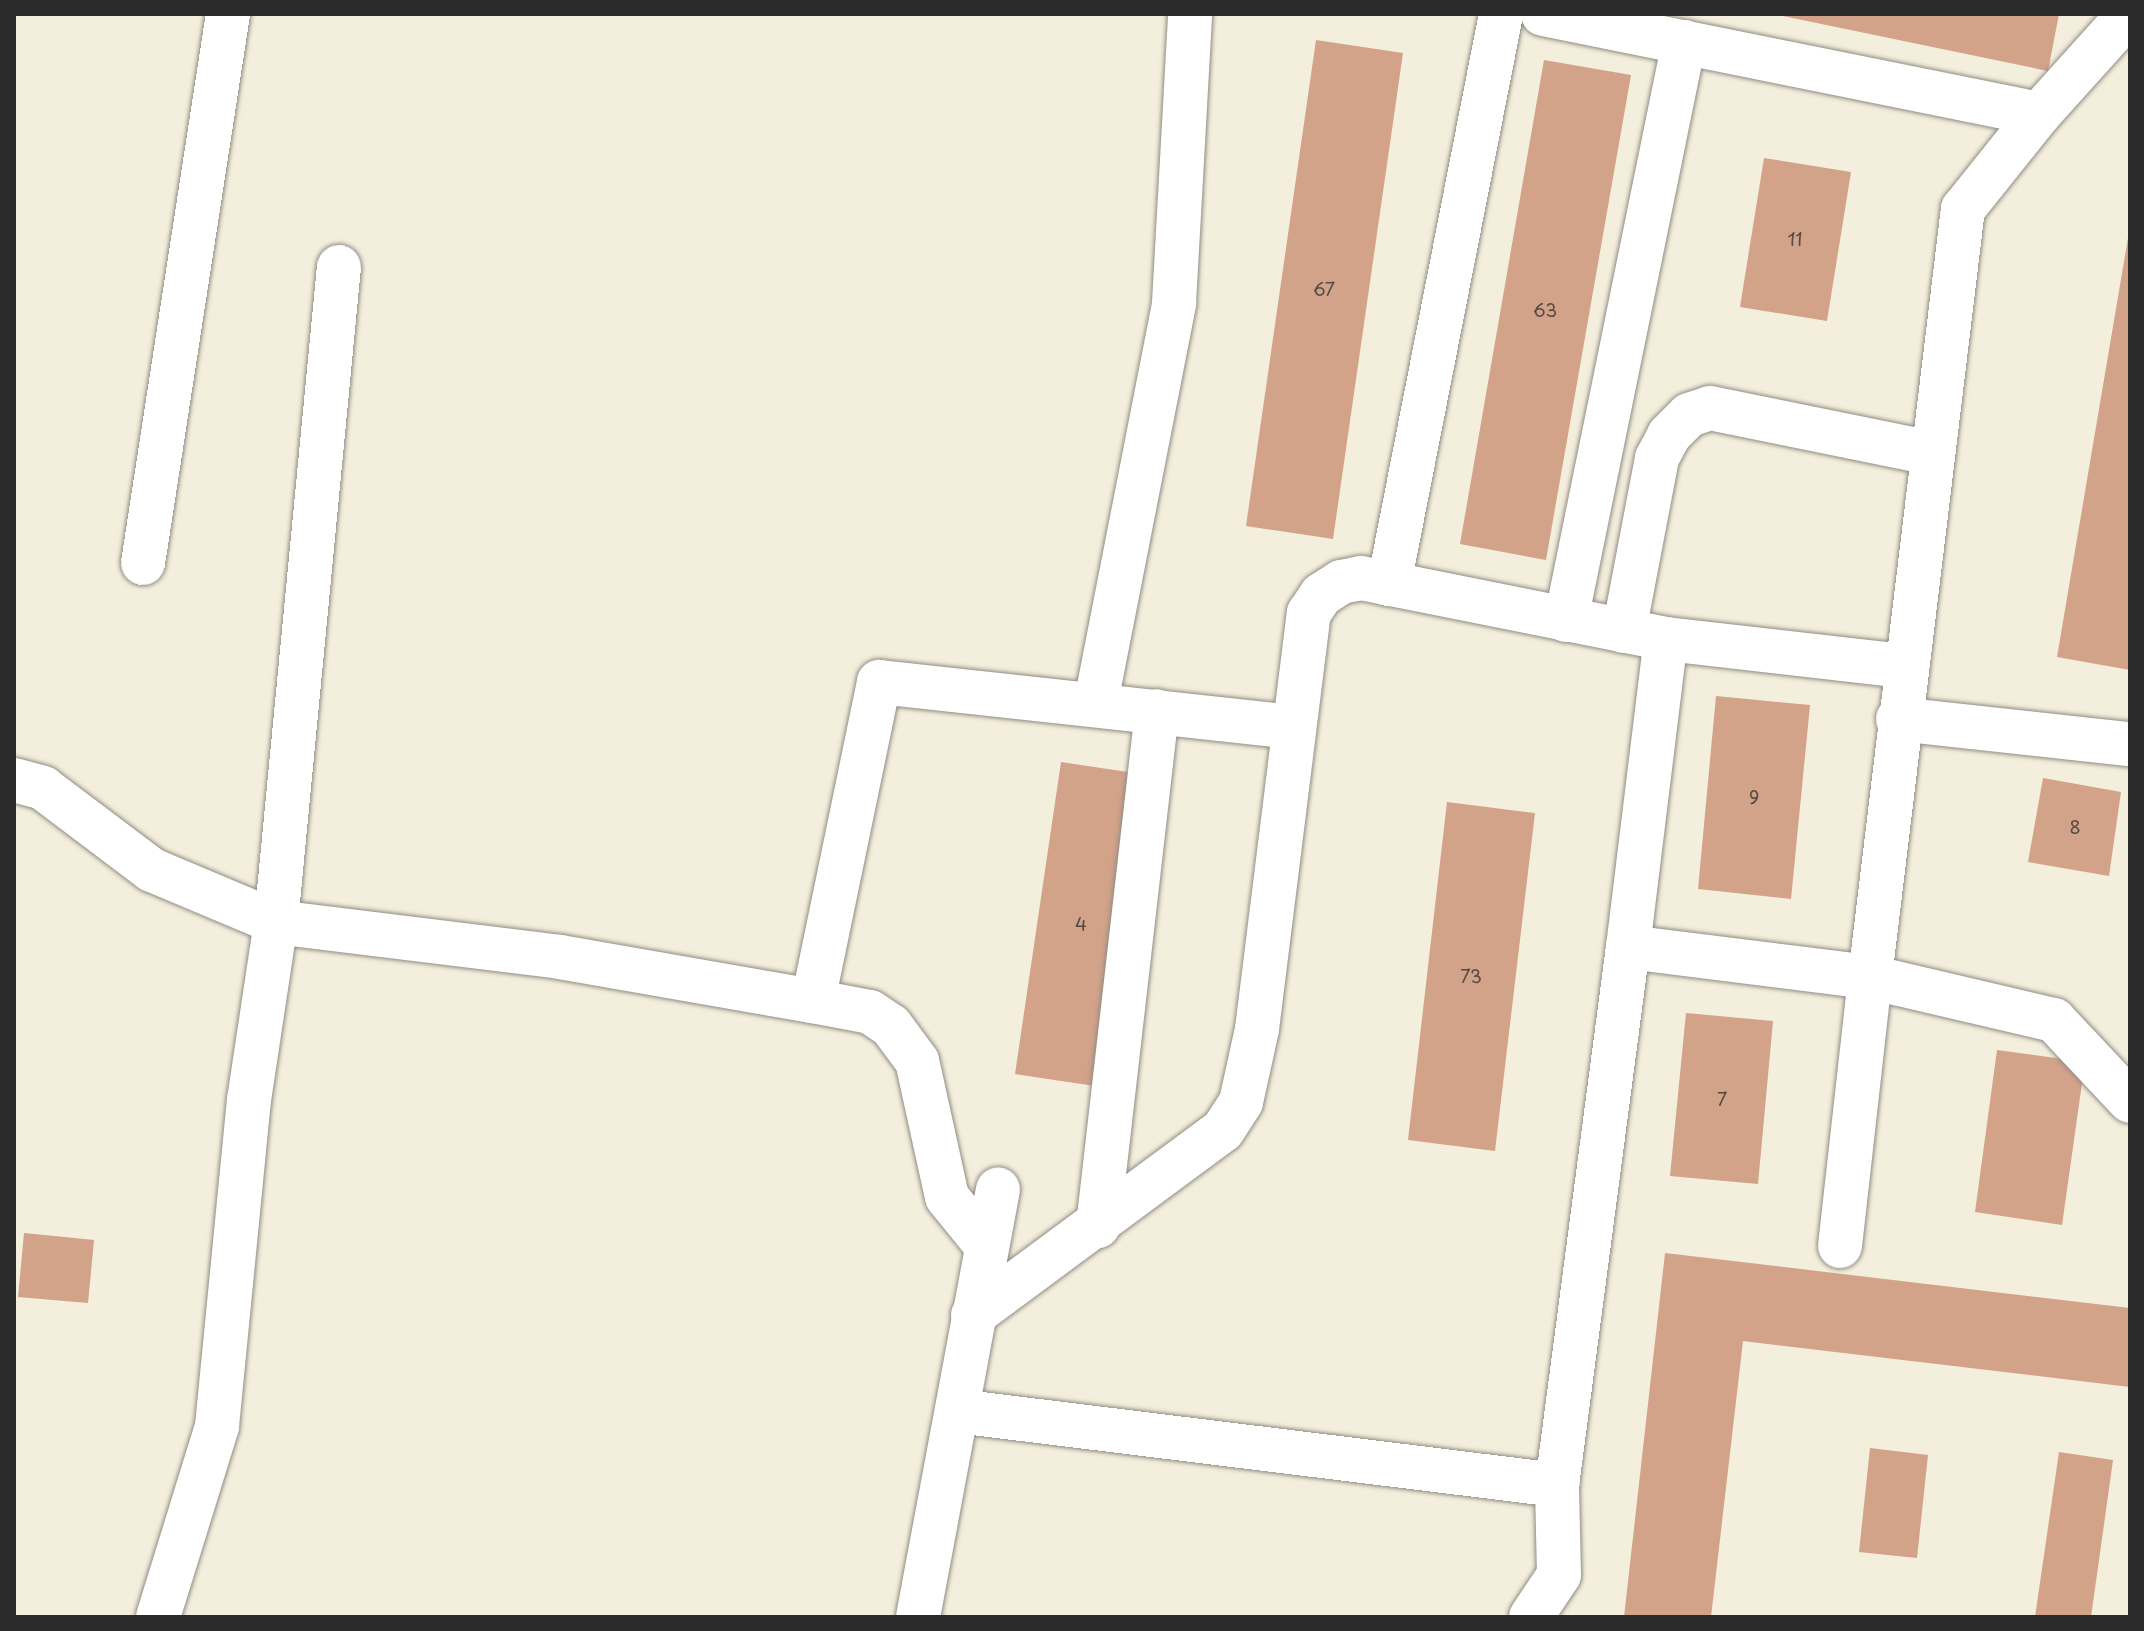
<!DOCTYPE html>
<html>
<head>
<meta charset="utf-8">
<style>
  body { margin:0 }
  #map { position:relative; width:2144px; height:1631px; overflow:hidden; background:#f4eedc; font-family:"Playpen Sans",sans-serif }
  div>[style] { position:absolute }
  .building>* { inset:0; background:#d2a289 }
  .roads { filter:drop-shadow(0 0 2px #908c84) drop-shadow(0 0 2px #908c84) }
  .minor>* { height:44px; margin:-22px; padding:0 22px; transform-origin:22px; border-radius:22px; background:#fff }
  span { translate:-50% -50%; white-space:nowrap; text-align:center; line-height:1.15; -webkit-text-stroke:6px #fff; paint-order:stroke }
  .number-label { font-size:18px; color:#554942 }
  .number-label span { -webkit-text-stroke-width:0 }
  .frame { position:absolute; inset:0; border:16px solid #2b2b2b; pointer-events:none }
</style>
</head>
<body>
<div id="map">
  <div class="building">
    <div style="clip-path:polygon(1773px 14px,2059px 14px,2048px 71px)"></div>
    <div style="clip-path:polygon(1316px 40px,1403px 53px,1333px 539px,1246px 526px)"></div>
    <div style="clip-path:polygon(1544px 60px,1631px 75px,1546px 560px,1460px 544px)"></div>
    <div style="clip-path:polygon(1764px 158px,1851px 172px,1827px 321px,1740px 307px)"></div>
    <div style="clip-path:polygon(2128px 238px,2130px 238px,2130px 670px,2057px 657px)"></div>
    <div style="clip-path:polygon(1716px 696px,1810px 705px,1791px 899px,1698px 889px)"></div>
    <div style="clip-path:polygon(1061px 762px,1148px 775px,1102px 1087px,1015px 1074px)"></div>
    <div style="clip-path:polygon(2043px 778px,2121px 792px,2109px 876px,2028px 862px)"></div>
    <div style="clip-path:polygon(1447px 802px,1535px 813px,1495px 1151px,1408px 1140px)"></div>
    <div style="clip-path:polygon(1686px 1013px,1773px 1021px,1758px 1184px,1670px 1176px)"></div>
    <div style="clip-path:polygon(1997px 1050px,2085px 1062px,2062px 1225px,1975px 1212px)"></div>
    <div style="clip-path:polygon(24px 1233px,94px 1240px,88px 1303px,18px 1297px)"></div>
    <div style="clip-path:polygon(1665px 1253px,2130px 1308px,2130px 1387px,1743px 1341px,1711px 1617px,1624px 1617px)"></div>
    <div style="clip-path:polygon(1870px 1448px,1928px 1455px,1917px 1558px,1859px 1552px)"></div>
    <div style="clip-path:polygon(2059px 1452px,2113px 1460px,2091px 1617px,2035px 1617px)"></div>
  </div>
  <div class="roads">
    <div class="minor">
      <div style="left:1543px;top:14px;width:506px;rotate:11.4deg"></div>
      <div style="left:2039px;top:114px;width:135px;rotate:-48deg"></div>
      <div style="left:143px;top:563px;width:556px;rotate:-81.2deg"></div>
      <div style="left:1389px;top:584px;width:581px;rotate:-78.88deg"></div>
      <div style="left:1566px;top:620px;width:590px;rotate:-78.46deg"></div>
      <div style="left:1624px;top:631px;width:176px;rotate:-79.2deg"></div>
      <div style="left:1657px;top:458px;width:26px;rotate:-62deg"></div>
      <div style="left:1669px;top:435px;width:28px;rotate:-45deg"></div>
      <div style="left:1689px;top:415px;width:22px;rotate:-18deg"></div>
      <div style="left:1710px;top:408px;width:227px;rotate:11.5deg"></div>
      <div style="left:1096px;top:702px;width:407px;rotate:-78.9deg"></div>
      <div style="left:1174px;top:303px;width:289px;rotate:-86.8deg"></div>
      <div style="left:1898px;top:719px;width:233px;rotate:6.2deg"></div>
      <div style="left:14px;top:780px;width:30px;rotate:15deg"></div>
      <div style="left:43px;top:788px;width:136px;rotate:37deg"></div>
      <div style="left:152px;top:870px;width:134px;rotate:22.8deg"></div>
      <div style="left:276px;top:922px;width:286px;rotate:7deg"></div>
      <div style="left:560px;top:957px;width:257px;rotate:9.9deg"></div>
      <div style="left:1628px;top:947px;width:310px;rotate:-83deg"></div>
      <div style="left:1098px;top:1226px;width:518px;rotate:-83.46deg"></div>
      <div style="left:985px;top:1244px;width:60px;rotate:-129deg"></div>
      <div style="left:947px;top:1197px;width:139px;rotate:-102.4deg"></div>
      <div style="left:917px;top:1061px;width:44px;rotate:-126.6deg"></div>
      <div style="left:891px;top:1026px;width:25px;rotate:-146deg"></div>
      <div style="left:870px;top:1012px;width:58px;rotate:-169.1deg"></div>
      <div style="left:813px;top:1001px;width:326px;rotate:-78.3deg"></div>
      <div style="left:879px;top:682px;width:414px;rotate:6.2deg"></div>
      <div style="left:1840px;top:1246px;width:271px;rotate:-83.6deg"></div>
      <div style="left:1870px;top:977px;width:189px;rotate:13.2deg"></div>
      <div style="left:2054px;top:1020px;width:111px;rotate:46.8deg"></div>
      <div style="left:973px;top:1315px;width:311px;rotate:-36.5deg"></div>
      <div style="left:1223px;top:1130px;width:33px;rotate:-57deg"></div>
      <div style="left:1241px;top:1102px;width:75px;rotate:-77.6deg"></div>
      <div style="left:1257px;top:1029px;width:419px;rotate:-82.9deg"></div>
      <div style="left:1309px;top:613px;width:22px;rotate:-56deg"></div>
      <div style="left:1321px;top:595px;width:24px;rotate:-33deg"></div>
      <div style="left:1341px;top:582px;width:20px;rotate:-11deg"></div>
      <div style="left:1361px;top:578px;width:311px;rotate:11.3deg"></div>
      <div style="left:1666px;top:639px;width:240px;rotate:6.5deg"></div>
      <div style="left:957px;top:1411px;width:605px;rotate:7.03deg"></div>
      <div style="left:158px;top:1617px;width:200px;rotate:-72.8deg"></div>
      <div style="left:217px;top:1426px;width:328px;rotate:-84.4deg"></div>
      <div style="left:249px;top:1100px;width:180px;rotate:-81.4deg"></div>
      <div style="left:276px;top:922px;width:658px;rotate:-84.51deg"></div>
      <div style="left:918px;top:1617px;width:435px;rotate:-79.4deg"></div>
      <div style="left:1531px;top:1617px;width:50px;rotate:-56.3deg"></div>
      <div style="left:1559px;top:1575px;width:90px;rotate:-91.3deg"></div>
      <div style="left:1557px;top:1485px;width:543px;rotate:-82.48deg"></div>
      <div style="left:1628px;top:947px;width:244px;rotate:7.1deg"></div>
      <div style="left:1870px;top:977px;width:774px;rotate:-83.1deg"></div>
      <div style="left:1963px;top:209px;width:122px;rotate:-51.3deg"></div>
    </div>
  </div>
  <div class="number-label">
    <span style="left:1795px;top:239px">11</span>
    <span style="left:1324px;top:289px">67</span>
    <span style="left:1545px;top:310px">63</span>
    <span style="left:1754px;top:797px">9</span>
    <span style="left:2075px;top:827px">8</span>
    <span style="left:1081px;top:924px">4</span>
    <span style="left:1471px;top:976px">73</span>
    <span style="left:1722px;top:1099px">7</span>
  </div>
  <div class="frame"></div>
</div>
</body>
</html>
